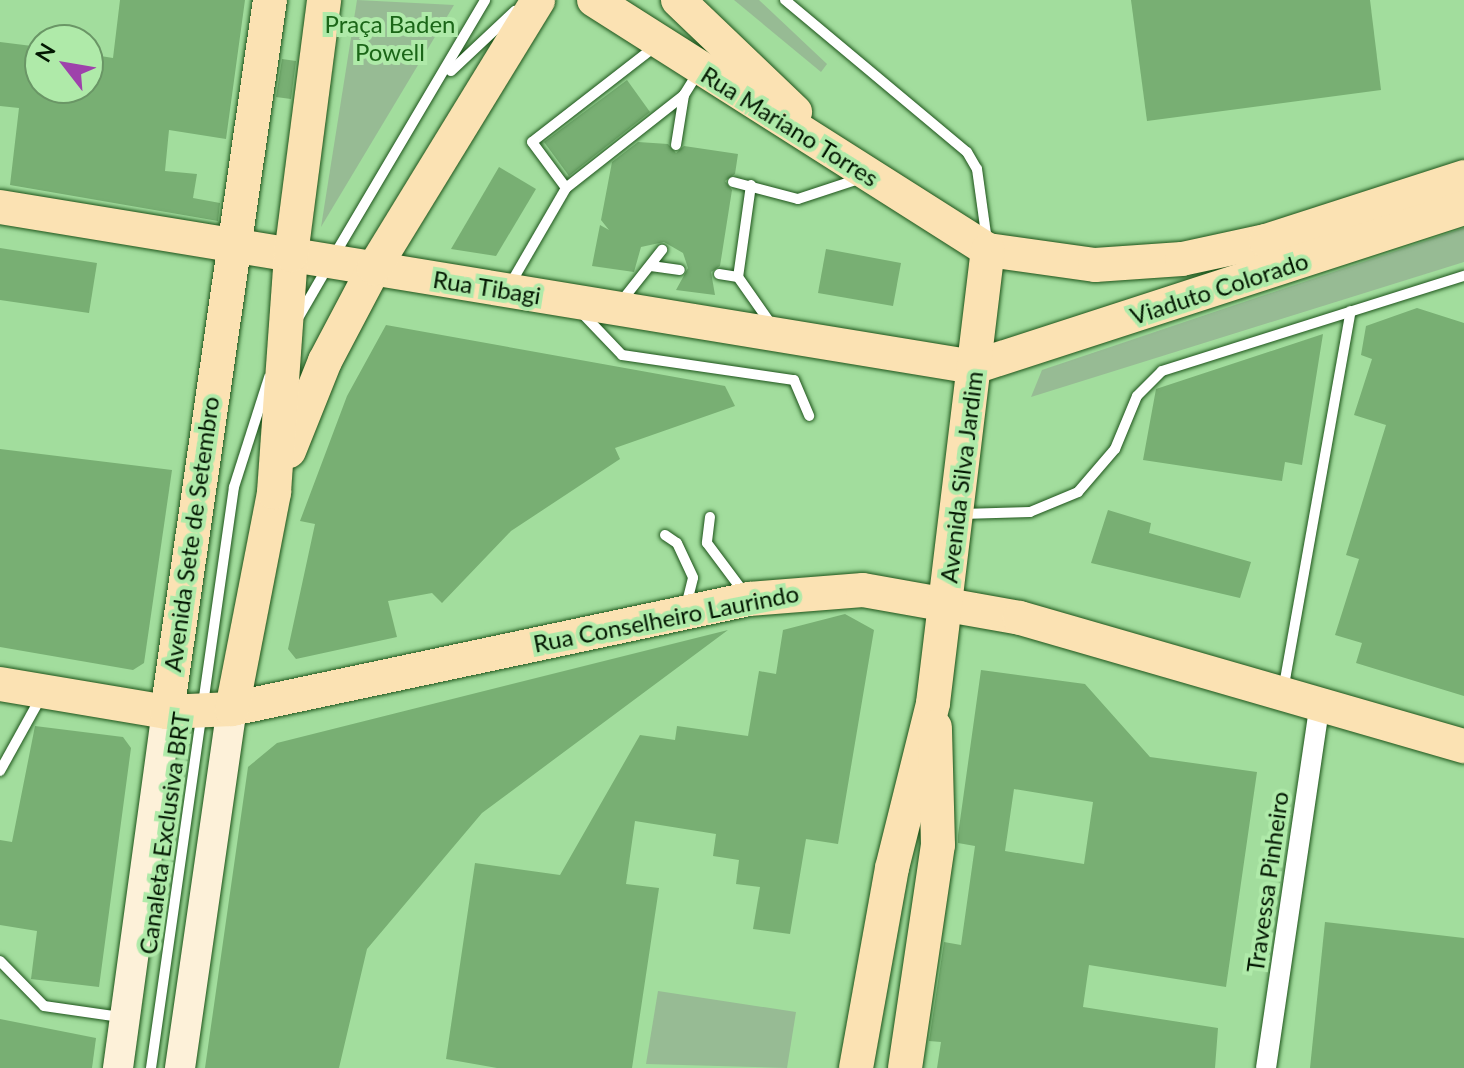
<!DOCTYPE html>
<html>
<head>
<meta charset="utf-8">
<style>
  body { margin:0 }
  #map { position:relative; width:1464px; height:1068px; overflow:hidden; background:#a2dd9d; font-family:Lato,sans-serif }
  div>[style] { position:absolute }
  .green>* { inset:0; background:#97bb94 }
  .building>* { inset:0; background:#78af73 }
  .roads { filter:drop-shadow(0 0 2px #1d541a) drop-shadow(0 0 2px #1d541a) }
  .service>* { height:10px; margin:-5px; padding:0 5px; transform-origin:5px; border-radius:5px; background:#fff }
  .minor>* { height:20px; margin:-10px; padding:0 10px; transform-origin:10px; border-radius:10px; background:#fff }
  .secondary>* { height:30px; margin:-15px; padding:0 15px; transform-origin:15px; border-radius:15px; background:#fdf1d9 }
  .primary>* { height:34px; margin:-17px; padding:0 17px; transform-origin:17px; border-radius:17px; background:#fbe2b3 }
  span { translate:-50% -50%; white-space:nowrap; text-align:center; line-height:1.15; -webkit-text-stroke:8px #afeaa9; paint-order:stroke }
  .park-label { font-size:24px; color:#1b6618 }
  .street-label { font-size:24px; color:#031802 }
  .north { position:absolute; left:24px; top:24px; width:80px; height:80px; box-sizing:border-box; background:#afeaa9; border:2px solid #6a9666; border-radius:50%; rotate:301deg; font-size:22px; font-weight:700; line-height:32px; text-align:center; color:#031802 }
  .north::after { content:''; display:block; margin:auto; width:28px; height:36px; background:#9e42ab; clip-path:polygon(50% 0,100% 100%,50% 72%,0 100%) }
</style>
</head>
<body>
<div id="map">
  <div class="green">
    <div style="clip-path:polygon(357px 0,454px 5px,321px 227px)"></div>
    <div style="clip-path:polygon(734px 0,759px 0,827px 64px,821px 72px)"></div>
    <div style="clip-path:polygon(1464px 228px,1464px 262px,1031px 397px,1042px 370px)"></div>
    <div style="clip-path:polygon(658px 991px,796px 1012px,787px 1068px,646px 1064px)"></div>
  </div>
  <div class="building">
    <div style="clip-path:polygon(120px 0,245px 0,226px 139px,169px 130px,165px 171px,197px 174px,193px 198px,220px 203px,218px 221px,10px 185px,19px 108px,0 106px,0 42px,40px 47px,40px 88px,88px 88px,88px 54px,113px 58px)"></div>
    <div style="clip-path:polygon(1131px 0,1370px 0,1381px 90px,1147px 121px)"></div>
    <div style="clip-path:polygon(282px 59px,296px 61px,291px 99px,276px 97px)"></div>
    <div style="clip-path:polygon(627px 80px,650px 112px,569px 176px,544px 142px)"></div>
    <div style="clip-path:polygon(638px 142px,668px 144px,676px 153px,684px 146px,738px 154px,735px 174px,725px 181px,732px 190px,720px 266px,711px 272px,715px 295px,676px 290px,688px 268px,683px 253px,664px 242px,641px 247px,634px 272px,592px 266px,600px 225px,609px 230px,601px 220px,612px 162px)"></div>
    <div style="clip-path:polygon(499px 167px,536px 189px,496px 256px,451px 249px)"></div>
    <div style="clip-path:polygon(0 248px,97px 263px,89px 313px,0 300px)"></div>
    <div style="clip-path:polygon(826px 249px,901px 263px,893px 306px,818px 293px)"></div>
    <div style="clip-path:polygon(1417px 308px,1464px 323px,1464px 696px,1356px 663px,1362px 643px,1335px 635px,1359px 559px,1346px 555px,1386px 425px,1354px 415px,1372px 359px,1361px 355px,1366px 326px)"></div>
    <div style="clip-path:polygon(386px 325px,725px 386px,735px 406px,615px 448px,620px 459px,511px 531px,442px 603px,432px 593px,388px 601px,397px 637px,296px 659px,288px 649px,315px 524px,300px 521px,347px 396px)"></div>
    <div style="clip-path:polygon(1323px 334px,1302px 465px,1285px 462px,1282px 481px,1143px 460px,1156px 389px)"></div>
    <div style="clip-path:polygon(0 449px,172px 470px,144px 663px,133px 670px,0 647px)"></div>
    <div style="clip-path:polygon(1108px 510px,1151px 523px,1149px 533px,1251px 562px,1240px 598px,1091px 563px)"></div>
    <div style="clip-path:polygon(845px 614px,874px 630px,838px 844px,806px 839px,790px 934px,753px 929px,760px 887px,736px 884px,739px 860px,713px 856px,716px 834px,635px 821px,626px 884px,659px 888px,632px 1068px,497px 1068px,446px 1059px,475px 863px,560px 875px,640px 735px,675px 740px,677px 726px,748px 736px,759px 671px,776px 674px,783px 630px)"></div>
    <div style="clip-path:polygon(728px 630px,482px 813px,367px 949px,339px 1068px,205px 1068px,248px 767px,277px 743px)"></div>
    <div style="clip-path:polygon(evenodd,981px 670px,1085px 684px,1150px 757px,1257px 772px,1226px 987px,1089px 965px,1083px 1007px,1218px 1028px,1215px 1068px,937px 1068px,941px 1042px,929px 1041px,944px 942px,961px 945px,975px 846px,958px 843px,958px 835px,981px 670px,1014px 789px,1093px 802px,1084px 864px,1005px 851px,1014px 789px)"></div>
    <div style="clip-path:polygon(35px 726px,123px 737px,131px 748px,99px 987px,31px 979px,37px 931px,0 925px,0 840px,12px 842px)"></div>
    <div style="clip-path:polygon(1325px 922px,1464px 938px,1464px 1068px,1310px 1068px)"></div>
    <div style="clip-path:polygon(0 1019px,96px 1038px,92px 1068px,0 1068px)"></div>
  </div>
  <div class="roads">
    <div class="service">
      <div style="left:785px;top:0;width:237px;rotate:39.9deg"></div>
      <div style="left:967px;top:152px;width:20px;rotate:60deg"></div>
      <div style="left:977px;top:169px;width:73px;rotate:82.1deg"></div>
      <div style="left:657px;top:45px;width:158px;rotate:142.2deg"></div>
      <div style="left:532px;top:142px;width:57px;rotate:53.5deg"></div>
      <div style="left:566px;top:188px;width:150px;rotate:-38.2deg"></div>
      <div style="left:684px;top:95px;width:26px;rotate:-58deg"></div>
      <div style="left:451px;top:71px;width:88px;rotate:-43.2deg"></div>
      <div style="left:676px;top:145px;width:51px;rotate:-80.9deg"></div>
      <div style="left:733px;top:182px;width:67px;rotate:14.7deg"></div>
      <div style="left:798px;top:199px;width:64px;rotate:-18.2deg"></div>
      <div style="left:751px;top:185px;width:93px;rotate:98deg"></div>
      <div style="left:738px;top:277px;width:57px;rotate:54.9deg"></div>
      <div style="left:335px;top:254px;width:295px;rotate:-59.4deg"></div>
      <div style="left:651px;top:266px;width:29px;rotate:8deg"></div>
      <div style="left:719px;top:274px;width:19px;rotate:9deg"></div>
      <div style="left:511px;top:283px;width:110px;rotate:-59.9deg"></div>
      <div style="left:620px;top:303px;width:68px;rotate:-51.6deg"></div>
      <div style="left:580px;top:311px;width:61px;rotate:46.3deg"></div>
      <div style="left:622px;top:355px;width:174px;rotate:8.3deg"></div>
      <div style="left:794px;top:380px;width:39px;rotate:67deg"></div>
      <div style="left:297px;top:320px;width:60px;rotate:-60deg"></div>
      <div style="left:962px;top:514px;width:68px;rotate:-1.7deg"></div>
      <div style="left:1030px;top:512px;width:52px;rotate:-22.6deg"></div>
      <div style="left:1078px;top:492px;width:57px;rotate:-49.3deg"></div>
      <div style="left:1115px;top:449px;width:57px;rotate:-67.5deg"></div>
      <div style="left:1137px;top:396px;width:35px;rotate:-45deg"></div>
      <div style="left:1162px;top:371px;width:317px;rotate:-17.5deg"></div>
      <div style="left:710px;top:517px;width:26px;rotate:97deg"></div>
      <div style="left:707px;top:543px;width:64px;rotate:53.3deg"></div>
      <div style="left:665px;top:535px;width:14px;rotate:34deg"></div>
      <div style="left:677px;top:543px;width:38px;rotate:65deg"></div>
      <div style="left:693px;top:578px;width:29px;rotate:104deg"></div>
      <div style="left:1283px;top:691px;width:386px;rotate:-79.9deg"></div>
      <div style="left:0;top:771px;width:85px;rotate:-61deg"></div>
      <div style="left:0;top:961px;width:63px;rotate:45.6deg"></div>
      <div style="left:44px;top:1006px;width:77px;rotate:8.2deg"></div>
      <div style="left:151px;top:1068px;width:587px;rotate:-81.87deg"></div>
      <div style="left:234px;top:487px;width:115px;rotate:-72.3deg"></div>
    </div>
    <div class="minor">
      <div style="left:1266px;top:1068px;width:368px;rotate:-81.6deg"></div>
    </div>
    <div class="secondary">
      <div style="left:118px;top:1068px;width:359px;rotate:-82.2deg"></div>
      <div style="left:180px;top:1068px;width:363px;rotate:-81.8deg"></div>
    </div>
    <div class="primary">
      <div style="left:594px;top:0;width:467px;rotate:32.4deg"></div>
      <div style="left:988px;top:250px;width:108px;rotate:8deg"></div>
      <div style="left:1095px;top:265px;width:87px;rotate:-3.9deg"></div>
      <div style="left:1182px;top:259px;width:86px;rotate:-12.1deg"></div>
      <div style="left:1266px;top:241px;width:208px;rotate:-17.9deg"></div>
      <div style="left:678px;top:0;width:162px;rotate:43.7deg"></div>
      <div style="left:0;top:207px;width:987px;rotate:9.33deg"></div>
      <div style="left:974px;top:367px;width:515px;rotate:-17.98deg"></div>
      <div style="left:289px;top:451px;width:97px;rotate:-68.2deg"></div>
      <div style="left:325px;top:361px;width:105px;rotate:-62.2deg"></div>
      <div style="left:374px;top:268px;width:314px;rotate:-58.5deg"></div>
      <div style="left:0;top:684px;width:169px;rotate:9.5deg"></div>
      <div style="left:167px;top:712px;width:65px;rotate:-2.6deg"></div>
      <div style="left:232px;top:709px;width:529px;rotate:-12.01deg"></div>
      <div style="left:749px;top:599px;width:114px;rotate:-4.5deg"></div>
      <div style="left:863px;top:590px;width:159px;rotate:10.1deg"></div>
      <div style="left:1020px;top:618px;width:462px;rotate:16.1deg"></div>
      <div style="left:232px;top:709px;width:221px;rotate:-79deg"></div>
      <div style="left:274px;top:492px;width:238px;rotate:-85.9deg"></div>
      <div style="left:291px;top:255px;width:257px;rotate:-82.6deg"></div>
      <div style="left:167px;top:712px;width:719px;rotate:-81.77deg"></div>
      <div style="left:856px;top:1068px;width:203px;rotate:-79.8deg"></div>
      <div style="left:892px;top:868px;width:170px;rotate:-76deg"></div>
      <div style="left:933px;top:703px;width:456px;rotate:-83.1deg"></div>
      <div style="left:905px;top:1068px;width:225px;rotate:-81.6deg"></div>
      <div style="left:938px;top:845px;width:118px;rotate:-91.5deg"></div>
    </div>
  </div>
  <div class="park-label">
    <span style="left:390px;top:38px">Praça Baden<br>Powell</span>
  </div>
  <div class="street-label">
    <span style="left:790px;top:126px;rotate:32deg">Rua Mariano Torres</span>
    <span style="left:487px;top:287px;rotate:9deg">Rua Tibagi</span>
    <span style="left:1219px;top:288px;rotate:-18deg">Viaduto Colorado</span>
    <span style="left:961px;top:477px;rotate:-83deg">Avenida Silva Jardim</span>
    <span style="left:191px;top:534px;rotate:-82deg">Avenida Sete de Setembro</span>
    <span style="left:666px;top:618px;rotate:-11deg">Rua Conselheiro Laurindo</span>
    <span style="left:164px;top:833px;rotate:-82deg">Canaleta Exclusiva BRT</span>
    <span style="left:1267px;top:882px;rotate:-82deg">Travessa Pinheiro</span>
  </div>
  <div class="north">N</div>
</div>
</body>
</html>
